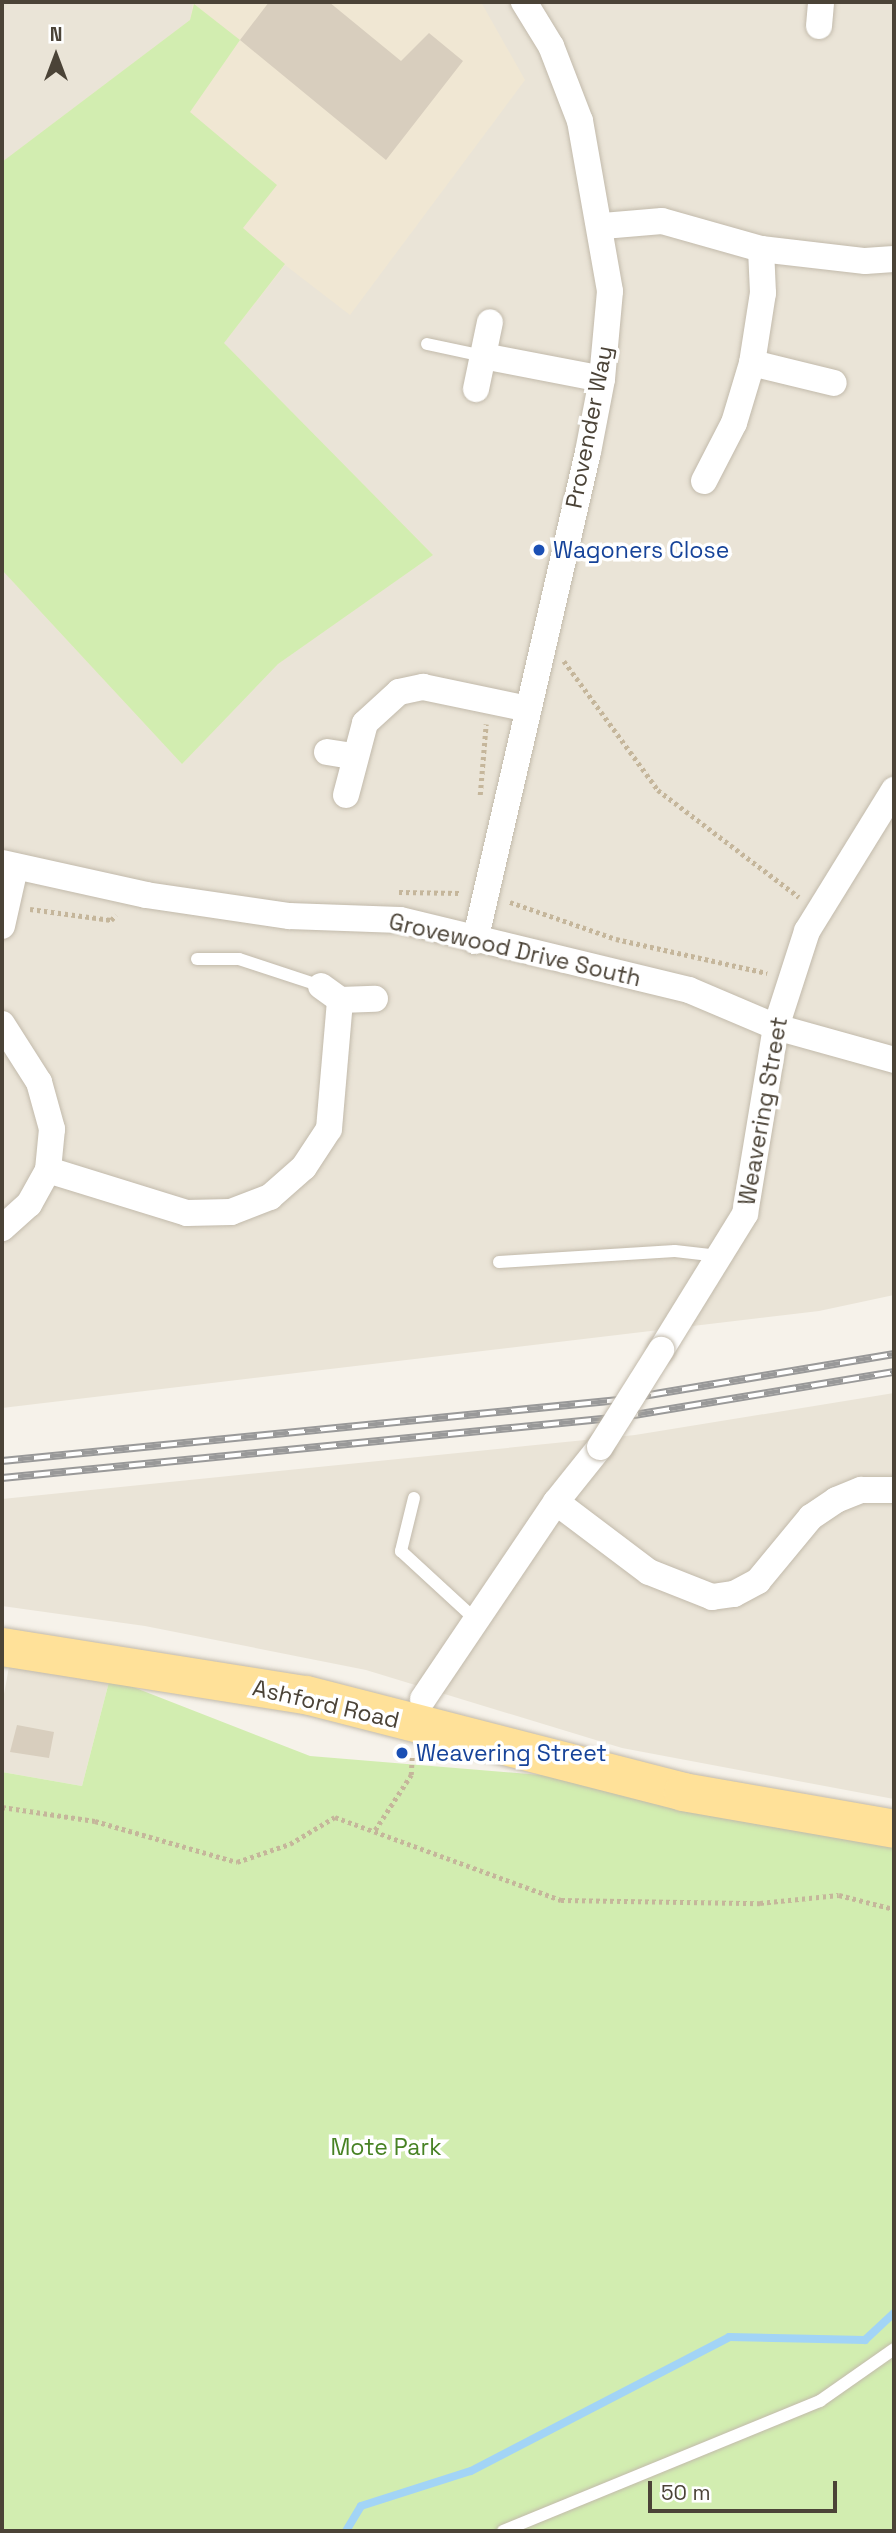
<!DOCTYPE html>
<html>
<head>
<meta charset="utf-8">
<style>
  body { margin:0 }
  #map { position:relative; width:896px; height:2533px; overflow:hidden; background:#f6f2ea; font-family:"Space Grotesk",sans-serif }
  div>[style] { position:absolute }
  .residential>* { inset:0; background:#eae4d7 }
  .education>* { inset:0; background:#f0e7d3 }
  .green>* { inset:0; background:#d2edb0 }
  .stream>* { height:8px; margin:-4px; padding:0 4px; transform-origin:4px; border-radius:4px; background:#a2d4f6 }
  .building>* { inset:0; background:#d8cebe }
  .path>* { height:4.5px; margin-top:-2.25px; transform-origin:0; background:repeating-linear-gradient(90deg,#c5b69b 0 3.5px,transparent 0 7px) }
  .roads { filter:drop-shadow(0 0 2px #c2baab) drop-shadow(0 0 2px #c2baab) }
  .lane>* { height:12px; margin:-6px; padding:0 6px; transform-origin:6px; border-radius:6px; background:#fff }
  .street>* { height:26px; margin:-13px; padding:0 13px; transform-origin:13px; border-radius:13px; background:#fff }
  .primary>* { height:38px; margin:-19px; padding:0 19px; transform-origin:19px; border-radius:19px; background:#ffe199 }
  .rail>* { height:8px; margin-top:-4px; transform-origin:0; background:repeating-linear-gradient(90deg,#fff 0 16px,#999 0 32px); box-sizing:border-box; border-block:2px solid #999 }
  .bridges { filter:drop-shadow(0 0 2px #c2baab) drop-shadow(0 0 2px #c2baab) }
  .street-bridge>* { height:26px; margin:-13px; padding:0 13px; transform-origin:13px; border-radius:13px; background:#fff }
  .dots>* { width:19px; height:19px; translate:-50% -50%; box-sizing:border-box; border:4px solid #fff; border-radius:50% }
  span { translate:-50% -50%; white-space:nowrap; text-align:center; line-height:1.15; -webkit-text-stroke:7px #fff; paint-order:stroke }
  .street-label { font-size:23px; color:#4b4337 }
  .transit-label { font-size:23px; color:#164399 }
  .left { translate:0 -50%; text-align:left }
  .park-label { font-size:23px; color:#488224 }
  .frame { position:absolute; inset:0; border:4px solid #4b4337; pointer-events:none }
  .north { position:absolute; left:21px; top:21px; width:70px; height:70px; -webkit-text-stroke:5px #fff; paint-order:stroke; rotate:0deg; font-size:19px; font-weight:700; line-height:28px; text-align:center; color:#4b4337 }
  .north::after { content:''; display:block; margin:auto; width:24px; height:32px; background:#4b4337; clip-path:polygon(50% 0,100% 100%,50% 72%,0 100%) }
  .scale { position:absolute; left:648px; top:2481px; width:189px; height:32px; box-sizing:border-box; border:4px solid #4b4337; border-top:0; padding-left:9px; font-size:21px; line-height:24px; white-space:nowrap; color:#4b4337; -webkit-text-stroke:5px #fff; paint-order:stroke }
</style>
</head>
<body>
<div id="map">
  <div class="residential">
    <div style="clip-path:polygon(2px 2px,894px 2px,894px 1295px,819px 1311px,2px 1408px)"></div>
    <div style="clip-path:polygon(894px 1393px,894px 1799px,622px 1748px,366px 1670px,145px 1626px,2px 1606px,2px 1499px,635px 1435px)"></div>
    <div style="clip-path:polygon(9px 1667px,110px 1678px,82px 1786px,2px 1772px,2px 1705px)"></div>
  </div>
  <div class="education">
    <div style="clip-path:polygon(193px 2px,481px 2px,525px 80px,350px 315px,285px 265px,224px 343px,433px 555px,278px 664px,182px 764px,2px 570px,2px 162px,190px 20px)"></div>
  </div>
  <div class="green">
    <div style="clip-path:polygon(194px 4px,240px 40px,190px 112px,277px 185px,243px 228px,285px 264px,224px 343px,433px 555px,278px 664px,182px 764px,2px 570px,2px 162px,190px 20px)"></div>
    <div style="clip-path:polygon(110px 1678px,310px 1756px,565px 1777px,894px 1838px,894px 2531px,2px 2531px,2px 1772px,82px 1786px)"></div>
  </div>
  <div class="stream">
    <div style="left:346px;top:2531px;width:29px;rotate:-59deg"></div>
    <div style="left:361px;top:2506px;width:115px;rotate:-17.7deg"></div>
    <div style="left:471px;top:2471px;width:291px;rotate:-27.4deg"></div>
    <div style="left:729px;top:2337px;width:136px;rotate:1.3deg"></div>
    <div style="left:865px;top:2340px;width:40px;rotate:-43deg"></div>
  </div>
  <div class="building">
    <div style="clip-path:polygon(269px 2px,329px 2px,401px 61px,429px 33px,463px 61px,386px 160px,240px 40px)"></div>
    <div style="clip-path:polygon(17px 1725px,54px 1732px,49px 1758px,10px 1752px)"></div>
  </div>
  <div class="path">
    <div style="left:564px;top:661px;width:160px;rotate:53.9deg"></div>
    <div style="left:658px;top:790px;width:177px;rotate:37.2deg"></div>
    <div style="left:480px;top:795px;width:71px;rotate:-85.2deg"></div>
    <div style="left:399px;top:892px;width:61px;rotate:0.9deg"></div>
    <div style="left:510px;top:902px;width:112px;rotate:19.2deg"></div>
    <div style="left:616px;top:939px;width:155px;rotate:12.7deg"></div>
    <div style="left:30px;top:909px;width:82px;rotate:7.7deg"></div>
    <div style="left:111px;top:920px;width:7px;rotate:-45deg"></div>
    <div style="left:2px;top:1807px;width:94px;rotate:8.6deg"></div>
    <div style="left:95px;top:1821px;width:148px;rotate:16.1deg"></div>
    <div style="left:237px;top:1862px;width:56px;rotate:-18.8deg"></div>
    <div style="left:290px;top:1844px;width:52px;rotate:-31deg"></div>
    <div style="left:335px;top:1817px;width:241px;rotate:20.2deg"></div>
    <div style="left:561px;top:1900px;width:199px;rotate:0.9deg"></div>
    <div style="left:760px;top:1903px;width:79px;rotate:-5.8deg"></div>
    <div style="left:839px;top:1895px;width:57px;rotate:14.3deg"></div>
    <div style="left:375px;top:1830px;width:66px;rotate:-56.8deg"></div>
    <div style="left:411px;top:1775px;width:21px;rotate:-87deg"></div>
  </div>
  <div class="roads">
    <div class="lane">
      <div style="left:427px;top:344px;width:57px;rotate:12.1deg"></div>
      <div style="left:197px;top:959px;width:42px"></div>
      <div style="left:239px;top:959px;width:86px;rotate:18.2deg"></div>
      <div style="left:499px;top:1262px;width:176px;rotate:-3.6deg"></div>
      <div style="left:675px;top:1251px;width:44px;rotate:6.5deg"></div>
      <div style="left:414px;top:1498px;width:55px;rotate:103.8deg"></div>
      <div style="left:401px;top:1551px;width:103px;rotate:42.6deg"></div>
      <div style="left:503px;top:2531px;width:343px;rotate:-22.3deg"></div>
      <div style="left:820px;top:2401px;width:90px;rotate:-35.1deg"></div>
    </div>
    <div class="street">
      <div style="left:819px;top:26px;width:24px;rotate:-85deg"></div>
      <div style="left:603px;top:226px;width:59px;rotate:-4.8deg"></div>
      <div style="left:662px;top:221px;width:103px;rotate:15.8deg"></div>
      <div style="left:761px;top:249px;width:105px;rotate:6.6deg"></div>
      <div style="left:865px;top:261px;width:29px;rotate:-4deg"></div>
      <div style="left:483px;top:356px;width:121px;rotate:10.9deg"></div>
      <div style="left:752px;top:363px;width:84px;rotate:13.7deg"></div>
      <div style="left:476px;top:389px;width:68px;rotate:-78.2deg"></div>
      <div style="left:704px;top:481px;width:65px;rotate:-62.7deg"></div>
      <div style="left:734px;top:423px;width:63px;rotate:-73.3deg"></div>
      <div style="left:752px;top:363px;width:71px;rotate:-81.1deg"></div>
      <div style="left:763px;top:293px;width:44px;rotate:-92.6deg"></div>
      <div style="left:327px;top:752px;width:26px;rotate:9deg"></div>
      <div style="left:346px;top:795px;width:74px;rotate:-75.2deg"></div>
      <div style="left:365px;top:723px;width:46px;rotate:-42.4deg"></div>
      <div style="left:399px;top:692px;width:25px;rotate:-12deg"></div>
      <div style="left:423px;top:687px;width:107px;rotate:11.8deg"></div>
      <div style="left:2px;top:863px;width:148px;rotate:12.5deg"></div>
      <div style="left:146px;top:895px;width:145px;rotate:8.4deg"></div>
      <div style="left:289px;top:916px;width:111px;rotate:2.1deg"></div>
      <div style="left:400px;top:920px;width:297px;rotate:13.6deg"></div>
      <div style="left:689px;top:990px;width:95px;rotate:23deg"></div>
      <div style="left:776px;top:1027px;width:123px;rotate:15.6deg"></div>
      <div style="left:2px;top:926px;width:59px;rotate:-77.4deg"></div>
      <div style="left:475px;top:941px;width:502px;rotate:-76.99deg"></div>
      <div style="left:588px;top:452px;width:74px;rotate:-79.1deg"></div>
      <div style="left:602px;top:379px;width:88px;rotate:-84.8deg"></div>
      <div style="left:610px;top:291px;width:173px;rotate:-100deg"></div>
      <div style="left:580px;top:121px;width:80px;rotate:-111.1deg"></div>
      <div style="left:551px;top:46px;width:52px;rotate:-121.5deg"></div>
      <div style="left:321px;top:986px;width:24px;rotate:36deg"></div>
      <div style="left:340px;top:1000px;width:35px;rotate:-2deg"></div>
      <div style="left:2px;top:1024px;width:69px;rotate:57.5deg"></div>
      <div style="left:39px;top:1082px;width:49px;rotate:74.5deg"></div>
      <div style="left:52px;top:1129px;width:41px;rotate:95.6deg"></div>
      <div style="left:48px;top:1170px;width:39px;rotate:119deg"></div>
      <div style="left:29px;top:1204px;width:36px;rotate:138deg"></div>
      <div style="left:48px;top:1170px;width:145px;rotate:17.2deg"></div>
      <div style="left:187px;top:1213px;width:44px;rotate:-1.3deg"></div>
      <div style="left:231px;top:1212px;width:42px;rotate:-21deg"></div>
      <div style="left:270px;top:1197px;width:45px;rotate:-41.4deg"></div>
      <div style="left:304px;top:1167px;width:45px;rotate:-56.7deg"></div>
      <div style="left:329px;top:1129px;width:129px;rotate:-85.1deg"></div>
      <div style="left:661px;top:1350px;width:160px;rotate:-58.3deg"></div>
      <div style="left:745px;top:1214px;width:190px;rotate:-80.6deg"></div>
      <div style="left:776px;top:1027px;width:101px;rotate:-72.1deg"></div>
      <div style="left:807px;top:931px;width:166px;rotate:-58.3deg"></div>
      <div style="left:556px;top:1502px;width:116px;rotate:37deg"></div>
      <div style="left:649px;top:1572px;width:68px;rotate:21.6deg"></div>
      <div style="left:712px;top:1597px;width:22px;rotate:-8deg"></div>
      <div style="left:734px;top:1594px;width:27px;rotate:-28deg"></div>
      <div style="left:758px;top:1581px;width:83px;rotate:-50.4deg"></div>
      <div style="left:811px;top:1517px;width:30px;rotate:-34deg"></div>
      <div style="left:836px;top:1500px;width:27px;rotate:-22deg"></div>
      <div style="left:861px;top:1490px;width:33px"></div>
      <div style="left:423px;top:1699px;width:238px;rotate:-56deg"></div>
      <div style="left:556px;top:1502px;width:70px;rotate:-51.3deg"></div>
    </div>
    <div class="primary">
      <div style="left:2px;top:1647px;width:308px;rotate:9deg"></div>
      <div style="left:306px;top:1695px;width:389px;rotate:14.4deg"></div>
      <div style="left:683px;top:1792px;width:214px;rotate:9.9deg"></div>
    </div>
  </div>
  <div class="rail">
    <div style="left:2px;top:1461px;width:620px;rotate:-5.65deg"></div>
    <div style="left:619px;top:1400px;width:279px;rotate:-9.5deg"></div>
    <div style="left:2px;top:1478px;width:623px;rotate:-5.62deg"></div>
    <div style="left:622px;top:1417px;width:276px;rotate:-9.4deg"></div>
  </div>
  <div class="bridges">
    <div class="street-bridge">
      <div style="left:600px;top:1447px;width:115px;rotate:-57.8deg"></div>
    </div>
  </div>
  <div class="dots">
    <div style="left:539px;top:550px;background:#1a4fb4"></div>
    <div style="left:402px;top:1753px;background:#1a4fb4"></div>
  </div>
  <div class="street-label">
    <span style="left:589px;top:427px;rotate:-79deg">Provender Way</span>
    <span style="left:515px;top:950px;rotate:13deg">Grovewood Drive South</span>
    <span style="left:763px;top:1111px;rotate:-80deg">Weavering Street</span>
    <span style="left:326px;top:1704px;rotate:13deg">Ashford Road</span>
  </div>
  <div class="transit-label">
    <span class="left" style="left:553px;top:550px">Wagoners Close</span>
    <span class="left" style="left:416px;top:1753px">Weavering Street</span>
  </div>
  <div class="park-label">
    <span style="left:386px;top:2147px">Mote Park</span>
  </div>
  <div class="frame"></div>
  <div class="north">N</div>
  <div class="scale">50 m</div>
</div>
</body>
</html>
